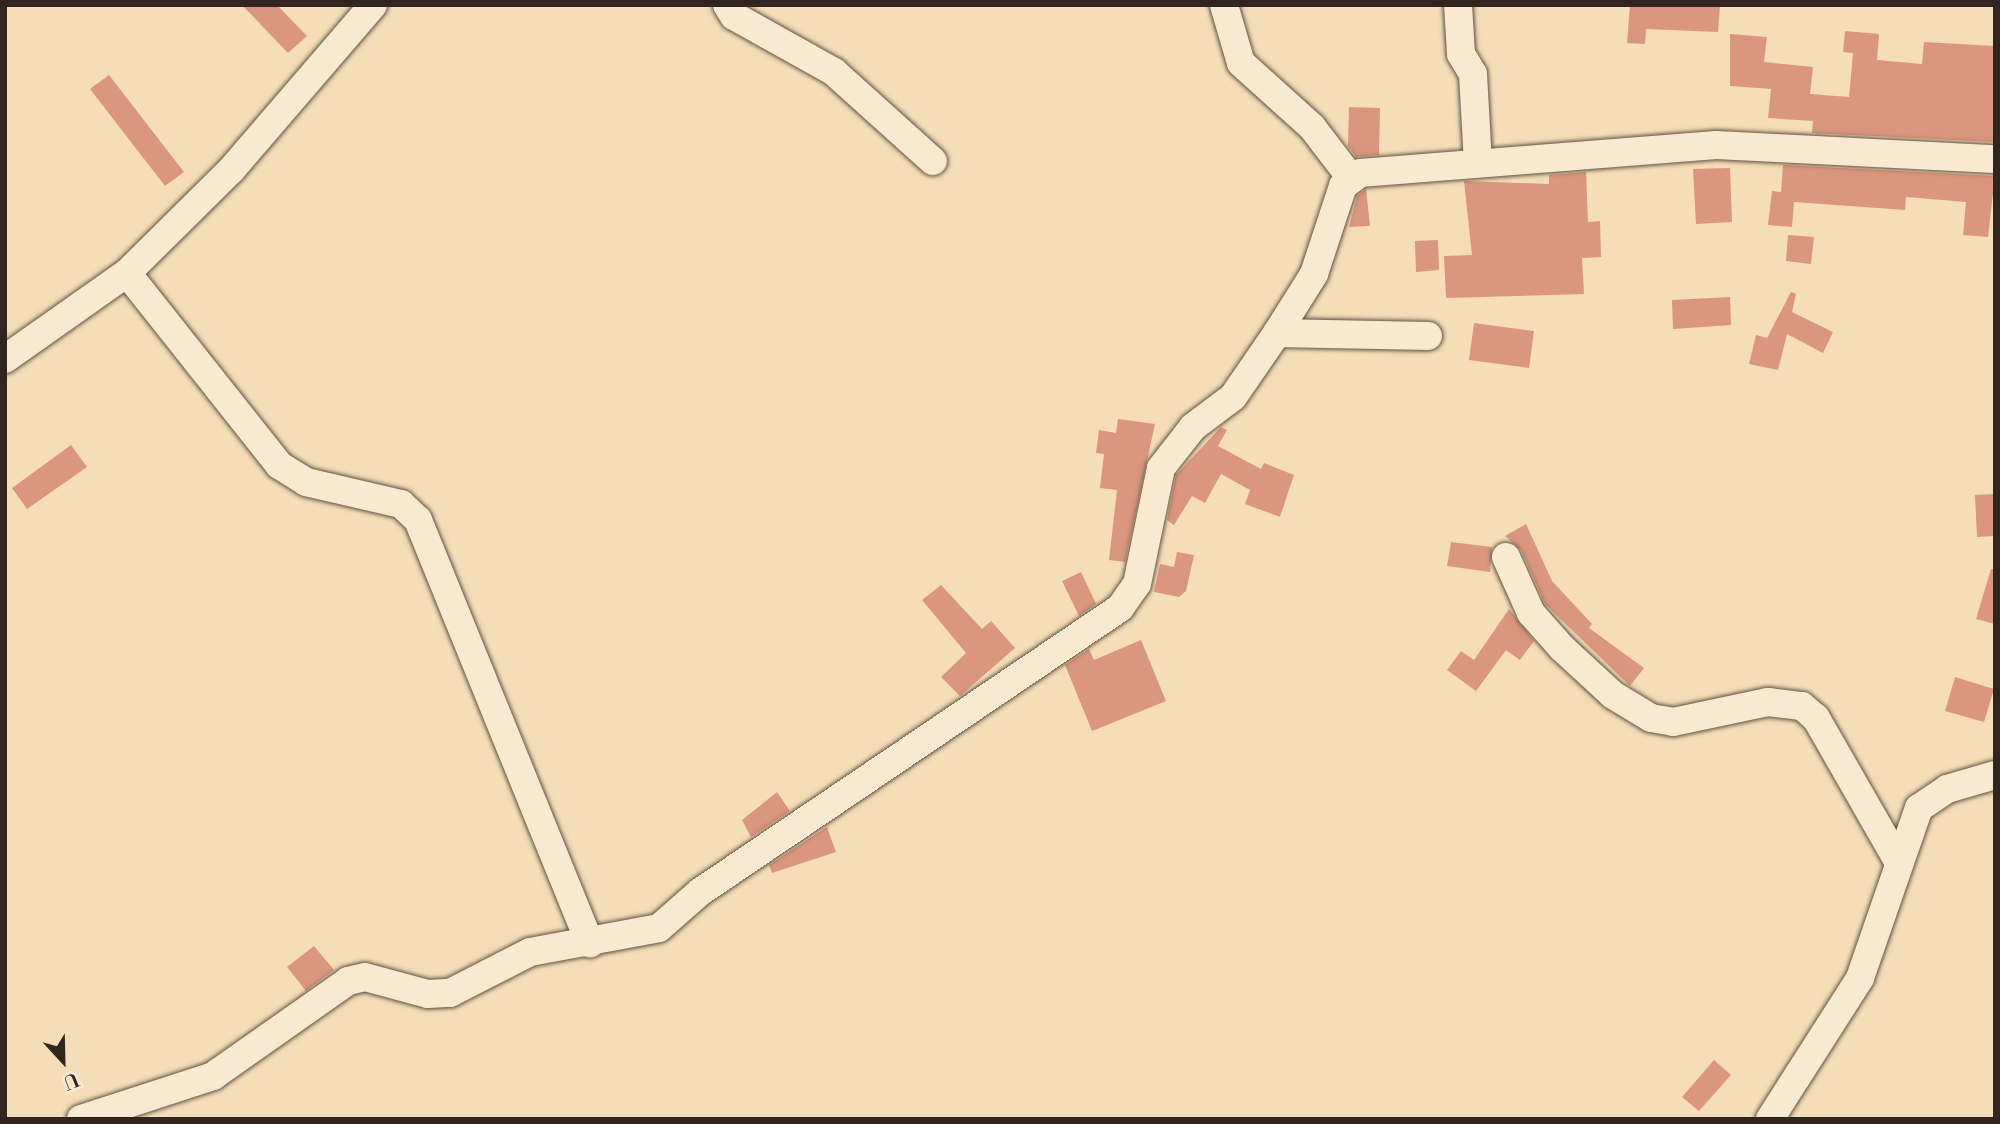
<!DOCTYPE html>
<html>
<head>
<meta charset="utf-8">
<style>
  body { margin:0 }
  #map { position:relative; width:2000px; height:1124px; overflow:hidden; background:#f5ddb8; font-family:"Libre Bodoni",serif }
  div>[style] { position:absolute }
  .building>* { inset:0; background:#da967e }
  .roads { filter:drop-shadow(0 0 2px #635244) drop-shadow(0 0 2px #635244) }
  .minor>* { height:28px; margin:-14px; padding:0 14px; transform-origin:14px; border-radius:14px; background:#f8e9d1 }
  span { translate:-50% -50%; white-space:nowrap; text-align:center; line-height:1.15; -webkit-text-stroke:5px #f8e9d1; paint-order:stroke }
  .frame { position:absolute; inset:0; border:7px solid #32241e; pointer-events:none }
  .north { position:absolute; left:28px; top:1026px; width:70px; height:70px; -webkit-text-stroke:5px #f8e9d1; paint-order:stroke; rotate:158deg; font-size:19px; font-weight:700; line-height:28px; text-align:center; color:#32241e }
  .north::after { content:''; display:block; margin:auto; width:24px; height:32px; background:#32241e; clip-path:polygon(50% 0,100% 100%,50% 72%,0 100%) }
</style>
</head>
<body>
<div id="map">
  <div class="building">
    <div style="clip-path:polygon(242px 5px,277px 5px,307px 36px,288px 53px)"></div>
    <div style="clip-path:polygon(1630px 5px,1720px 5px,1718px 32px,1646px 29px,1645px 44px,1627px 43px)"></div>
    <div style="clip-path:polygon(1845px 31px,1879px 34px,1877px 60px,1922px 64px,1924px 42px,1995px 46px,1995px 142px,1812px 133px,1813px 121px,1768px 118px,1771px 89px,1730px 86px,1730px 34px,1767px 37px,1764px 62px,1813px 67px,1810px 94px,1849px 97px,1853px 53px,1843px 52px)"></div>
    <div style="clip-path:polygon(109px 75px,184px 172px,165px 186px,90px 89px)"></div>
    <div style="clip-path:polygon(1349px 107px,1380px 108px,1379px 155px,1356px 157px,1348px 146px)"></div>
    <div style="clip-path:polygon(1783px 165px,1995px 176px,1988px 237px,1963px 235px,1966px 202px,1906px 197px,1905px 210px,1794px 202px,1792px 227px,1768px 225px,1772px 191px,1781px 192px)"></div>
    <div style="clip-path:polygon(1730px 168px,1732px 222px,1696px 224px,1693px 169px)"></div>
    <div style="clip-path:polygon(1586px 172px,1588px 222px,1600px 221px,1601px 257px,1582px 258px,1584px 294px,1446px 298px,1444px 256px,1472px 255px,1464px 181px,1549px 184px,1549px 175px)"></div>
    <div style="clip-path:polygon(1366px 189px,1370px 226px,1349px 227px,1357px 196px)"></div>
    <div style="clip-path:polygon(1788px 235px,1814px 237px,1811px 264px,1786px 261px)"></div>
    <div style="clip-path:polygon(1438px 240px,1439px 270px,1416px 272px,1415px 241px)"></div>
    <div style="clip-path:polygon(1791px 292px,1796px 294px,1792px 312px,1833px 332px,1823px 353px,1787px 334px,1778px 370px,1749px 364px,1756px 335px,1767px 338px)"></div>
    <div style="clip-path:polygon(1730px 297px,1731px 325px,1673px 329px,1672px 300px)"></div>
    <div style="clip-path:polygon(1474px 323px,1534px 331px,1529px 368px,1469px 360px)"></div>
    <div style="clip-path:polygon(1118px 419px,1155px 424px,1125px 562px,1109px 560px,1117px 490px,1100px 488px,1104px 454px,1096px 453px,1099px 430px,1116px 433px)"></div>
    <div style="clip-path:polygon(1221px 427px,1227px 430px,1218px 446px,1261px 469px,1264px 463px,1294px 475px,1280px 517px,1245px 504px,1250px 490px,1221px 474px,1205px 503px,1192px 496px,1174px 525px,1167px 520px,1176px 475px)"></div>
    <div style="clip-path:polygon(71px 445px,87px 467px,27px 509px,12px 488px)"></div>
    <div style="clip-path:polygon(1995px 494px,1995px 536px,1977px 537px,1975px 495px)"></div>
    <div style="clip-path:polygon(1526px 524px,1552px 581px,1592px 624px,1589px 628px,1644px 668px,1630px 686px,1545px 604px,1521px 550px,1505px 536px)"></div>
    <div style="clip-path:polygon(1451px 542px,1492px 547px,1490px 572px,1447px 566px)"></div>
    <div style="clip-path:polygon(1177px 552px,1194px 555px,1186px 591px,1179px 597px,1154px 592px,1160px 564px,1174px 567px)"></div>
    <div style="clip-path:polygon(1991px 569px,1995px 569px,1995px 624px,1976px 619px)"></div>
    <div style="clip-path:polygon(1081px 572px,1096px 604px,1079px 616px,1062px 581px)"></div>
    <div style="clip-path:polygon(941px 585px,982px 629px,991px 621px,1015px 648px,960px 696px,941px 677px,966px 653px,922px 600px)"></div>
    <div style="clip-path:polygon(1509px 609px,1534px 641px,1520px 660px,1506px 650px,1476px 691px,1447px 670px,1461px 651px,1474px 660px)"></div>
    <div style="clip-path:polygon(1141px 640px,1166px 701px,1092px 731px,1065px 665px,1089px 649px,1094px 660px)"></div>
    <div style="clip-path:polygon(1955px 677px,1994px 689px,1984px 722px,1945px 711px)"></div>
    <div style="clip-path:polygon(777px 792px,790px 811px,751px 837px,742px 820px)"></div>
    <div style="clip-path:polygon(827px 827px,836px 852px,772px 873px,769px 865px)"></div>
    <div style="clip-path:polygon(314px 946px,334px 970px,306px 991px,287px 967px)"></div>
    <div style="clip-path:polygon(1714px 1060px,1731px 1075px,1699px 1111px,1682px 1097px)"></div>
  </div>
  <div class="roads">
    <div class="minor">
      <div style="left:727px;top:5px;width:13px;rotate:58deg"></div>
      <div style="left:734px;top:16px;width:115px;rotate:29.2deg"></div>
      <div style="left:834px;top:72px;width:133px;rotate:42deg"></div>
      <div style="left:1224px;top:5px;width:60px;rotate:73.7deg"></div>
      <div style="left:1241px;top:63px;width:96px;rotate:42deg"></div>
      <div style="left:1312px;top:127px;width:64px;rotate:52.6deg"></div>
      <div style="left:1458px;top:5px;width:49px;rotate:86.5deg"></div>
      <div style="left:1461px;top:54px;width:23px;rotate:59deg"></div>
      <div style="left:1473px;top:74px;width:89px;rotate:86.8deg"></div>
      <div style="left:127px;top:273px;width:245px;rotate:51.6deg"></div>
      <div style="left:279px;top:465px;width:32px;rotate:32deg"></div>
      <div style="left:306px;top:482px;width:98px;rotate:13deg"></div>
      <div style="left:401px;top:504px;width:23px;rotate:43deg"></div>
      <div style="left:418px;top:520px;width:457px;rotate:67.9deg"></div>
      <div style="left:1277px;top:333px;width:151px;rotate:1.1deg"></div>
      <div style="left:5px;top:359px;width:149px;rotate:-35.2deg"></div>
      <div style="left:127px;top:273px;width:148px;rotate:-44.7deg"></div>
      <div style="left:232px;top:169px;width:216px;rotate:-49.3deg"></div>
      <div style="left:1506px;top:557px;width:61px;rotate:65.9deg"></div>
      <div style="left:1531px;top:613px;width:47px;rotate:48.5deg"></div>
      <div style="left:1562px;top:648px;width:69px;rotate:42.7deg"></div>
      <div style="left:1613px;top:695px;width:44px;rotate:31.2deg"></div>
      <div style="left:1651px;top:718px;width:22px;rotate:10deg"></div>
      <div style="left:1673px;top:722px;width:97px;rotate:-11.9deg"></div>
      <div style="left:1768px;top:702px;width:34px;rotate:7deg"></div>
      <div style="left:1802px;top:706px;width:18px;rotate:41deg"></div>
      <div style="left:1816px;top:718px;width:167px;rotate:60.2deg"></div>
      <div style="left:81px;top:1119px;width:139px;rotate:-18deg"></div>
      <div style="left:213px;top:1076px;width:165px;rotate:-35.1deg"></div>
      <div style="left:348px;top:981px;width:17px;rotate:-13deg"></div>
      <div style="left:365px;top:977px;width:65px;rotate:15.1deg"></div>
      <div style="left:428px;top:994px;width:22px;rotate:-3deg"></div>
      <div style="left:450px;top:993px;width:90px;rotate:-27.1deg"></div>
      <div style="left:530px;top:952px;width:131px;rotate:-10.5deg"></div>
      <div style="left:659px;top:928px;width:55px;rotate:-41.3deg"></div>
      <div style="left:700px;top:892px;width:507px;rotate:-34.07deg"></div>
      <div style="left:1120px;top:608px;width:29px;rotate:-55deg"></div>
      <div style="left:1137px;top:584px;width:118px;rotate:-78.3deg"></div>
      <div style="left:1161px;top:468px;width:52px;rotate:-52deg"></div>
      <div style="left:1193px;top:427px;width:50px;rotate:-36.9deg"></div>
      <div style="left:1233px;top:397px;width:78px;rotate:-55.5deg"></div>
      <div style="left:1277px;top:333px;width:70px;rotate:-57.9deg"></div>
      <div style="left:1314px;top:274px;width:93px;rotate:-71.8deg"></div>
      <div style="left:1343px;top:186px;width:21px;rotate:-37deg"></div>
      <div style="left:1360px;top:173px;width:357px;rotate:-4.5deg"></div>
      <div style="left:1716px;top:145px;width:279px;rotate:2.9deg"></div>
      <div style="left:1770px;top:1119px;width:167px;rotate:-57.4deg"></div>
      <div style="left:1860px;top:978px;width:180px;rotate:-70.9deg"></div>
      <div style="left:1919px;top:808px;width:34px;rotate:-34deg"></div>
      <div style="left:1947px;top:789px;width:50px;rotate:-16.3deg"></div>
    </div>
  </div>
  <div class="frame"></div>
  <div class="north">U</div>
</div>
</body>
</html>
